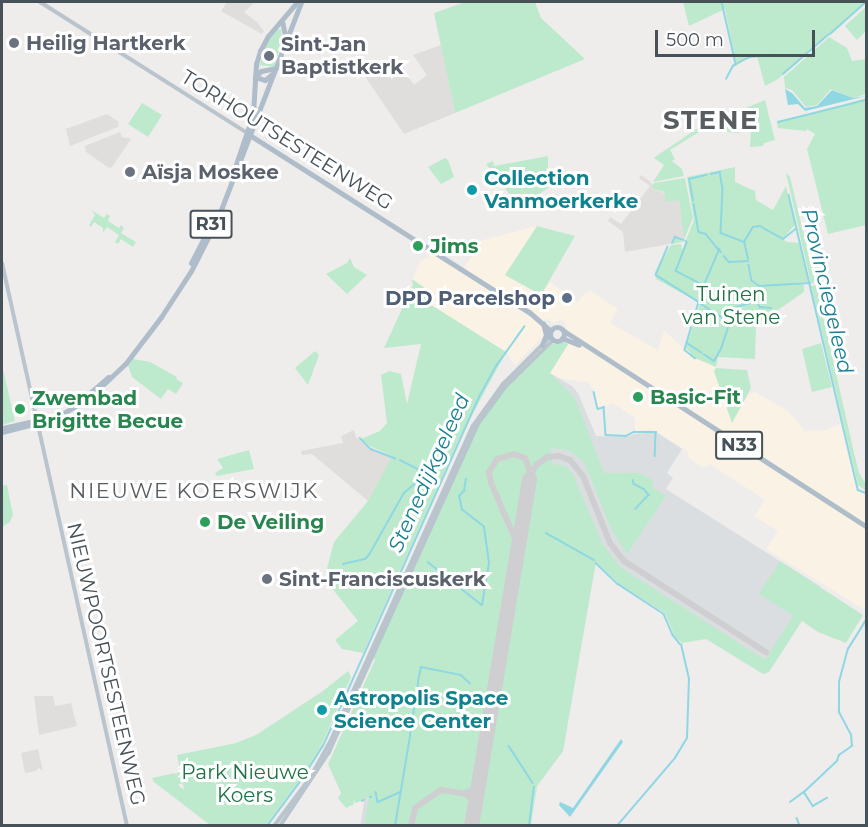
<!DOCTYPE html>
<html>
<head>
<meta charset="utf-8">
<style>
  body { margin:0 }
  #map { position:relative; width:868px; height:827px; overflow:hidden; background:#efecec; font-family:Montserrat,sans-serif }
  div>[style] { position:absolute }
  .commercial>* { inset:0; background:#f9f2e5 }
  .education>* { inset:0; background:#e0dddd }
  .airport>* { inset:0; background:#dbdee1 }
  .green>* { inset:0; background:#bdeacc }
  .water>* { inset:0; background:#8ed7e3 }
  .stream>* { height:1.5px; margin:-0.75px; padding:0 0.75px; transform-origin:0.75px; border-radius:0.75px; background:#8ed7e3 }
  .taxiway>* { height:6px; margin:-3px; padding:0 3px; transform-origin:3px; border-radius:3px; background:#cfcfd1 }
  .runway>* { height:15px; margin:-7.5px; padding:0 7.5px; transform-origin:7.5px; border-radius:7.5px; background:#cfcfd1 }
  .secondary>* { height:4px; margin:-2px; padding:0 2px; transform-origin:2px; border-radius:2px; background:#b9c4cd }
  .primary>* { height:5px; margin:-2.5px; padding:0 2.5px; transform-origin:2.5px; border-radius:2.5px; background:#aebdc9 }
  .primary>.ring { margin:-2.5px; padding:0; box-sizing:content-box; background:none; border:5px solid #aebdc9; border-radius:50% }
  .dots>* { width:16px; height:16px; translate:-50% -50%; box-sizing:border-box; border:3px solid #fff; border-radius:50% }
  span { translate:-50% -50%; white-space:nowrap; text-align:center; line-height:1.15; -webkit-text-stroke:6px #fff; paint-order:stroke }
  .shield-label span { padding:2px 4px; background:#fff; border:2px solid; border-radius:4px; -webkit-text-stroke-width:0 }
  .shield-label { font-size:18px; color:#465158; font-weight:700 }
  .worship-label { font-size:20px; color:#5b616d; font-weight:700 }
  .left { translate:0 -50%; text-align:left }
  .street-label { font-size:20px; color:#465158 }
  .culture-label { font-size:20px; color:#0d838f; font-weight:700 }
  .leisure-label { font-size:20px; color:#27864d; font-weight:700 }
  .park-label { font-size:20px; color:#1e7243 }
  .service-label { font-size:20px; color:#4e5e75; font-weight:700 }
  .right { translate:-100% -50%; text-align:right }
  .water-label { font-size:21px; color:#188092; font-style:italic }
  .neighbourhood-label { font-size:21px; color:#595d60; letter-spacing:1.5px }
  .district-label { font-size:26px; color:#595d60; font-weight:700; letter-spacing:1.5px }
  .frame { position:absolute; inset:0; border:3px solid #465158; pointer-events:none }
  .scale { position:absolute; left:655px; top:30px; width:160px; height:27px; box-sizing:border-box; border:3px solid #465158; border-top:0; padding-left:8px; font-size:18px; line-height:21px; white-space:nowrap; color:#465158; -webkit-text-stroke:4px #fff; paint-order:stroke }
</style>
</head>
<body>
<div id="map">
  <div class="commercial">
    <div style="clip-path:polygon(537px 226px,505px 276px,545px 288px,550px 282px,578px 302px,584px 294px,591px 291px,618px 309px,610px 323px,658px 350px,664px 331px,696px 359px,716px 367px,714px 371px,732px 422px,749px 394px,755px 392px,788px 411px,805px 431px,825px 430px,841px 424px,857px 490px,866px 494px,865px 610px,766px 549px,778px 531px,754px 516px,765px 500px,710px 464px,703px 468px,687px 456px,689px 452px,651px 429px,635px 431px,635px 418px,613px 403px,598px 409px,593px 389px,588px 382px,557px 378px,550px 373px,574px 335px,567px 330px,565px 323px,561px 320px,554px 323px,546px 318px,542px 325px,544px 335px,515px 365px,506px 352px,428px 303px,412px 280px,420px 262px,433px 254px,461px 272px,483px 240px)"></div>
  </div>
  <div class="education">
    <div style="clip-path:polygon(227px 2px,255px 2px,244px 12px,257px 22px,264px 31px,262px 34px,221px 11px)"></div>
    <div style="clip-path:polygon(441px 45px,455px 113px,404px 134px,364px 75px,396px 61px,414px 85px,427px 75px,413px 55px)"></div>
    <div style="clip-path:polygon(107px 114px,119px 122px,118px 127px,70px 146px,66px 129px)"></div>
    <div style="clip-path:polygon(120px 132px,122px 137px,131px 139px,112px 167px,109px 168px,86px 152px,85px 146px)"></div>
    <div style="clip-path:polygon(641px 175px,652px 183px,654px 189px,679px 199px,684px 239px,675px 236px,670px 244px,625px 252px,623px 232px,608px 221px,610px 217px,621px 224px,650px 186px,639px 178px)"></div>
    <div style="clip-path:polygon(354px 430px,356px 437px,369px 448px,392px 458px,368px 501px,312px 454px,302px 455px,301px 451px,343px 443px,341px 436px)"></div>
    <div style="clip-path:polygon(34px 696px,53px 696px,55px 706px,71px 703px,77px 726px,39px 735px)"></div>
    <div style="clip-path:polygon(38px 749px,43px 771px,39px 768px,36px 771px,25px 773px,21px 753px)"></div>
  </div>
  <div class="airport">
    <div style="clip-path:polygon(564px 342px,568px 344px,550px 373px,572px 386px,578px 393px,596px 436px,626px 437px,635px 434px,656px 432px,682px 449px,667px 473px,673px 478px,666px 489px,821px 587px,767px 673px,667px 613px,597px 560px,594px 563px,563px 751px,537px 786px,527px 825px,360px 826px,388px 661px,551px 344px)"></div>
  </div>
  <div class="green">
    <div style="clip-path:polygon(465px 2px,535px 2px,541px 18px,585px 59px,455px 113px,434px 13px)"></div>
    <div style="clip-path:polygon(683px 2px,866px 2px,778px 79px,765px 86px,757px 56px,736px 63px,725px 9px,689px 26px)"></div>
    <div style="clip-path:polygon(866px 7px,866px 31px,857px 40px,845px 26px)"></div>
    <div style="clip-path:polygon(281px 29px,283px 45px,281px 45px,274px 67px,261px 65px,258px 70px,268px 40px,275px 30px)"></div>
    <div style="clip-path:polygon(829px 37px,847px 48px,852px 61px,866px 59px,866px 94px,853px 98px,831px 89px,817px 105px,806px 107px,792px 90px,785px 88px,784px 77px)"></div>
    <div style="clip-path:polygon(866px 98px,866px 225px,828px 234px,807px 149px,815px 134px,807px 129px,806px 131px,778px 128px,777px 123px)"></div>
    <div style="clip-path:polygon(765px 100px,775px 140px,764px 143px,763px 146px,750px 147px,751px 130px,746px 117px,741px 119px,739px 133px,727px 132px,727px 124px,721px 118px)"></div>
    <div style="clip-path:polygon(142px 103px,162px 115px,148px 137px,128px 124px)"></div>
    <div style="clip-path:polygon(707px 127px,670px 150px,675px 159px,672px 161px,682px 169px,684px 176px,653px 182px,664px 165px,654px 158px,655px 157px,698px 128px)"></div>
    <div style="clip-path:polygon(548px 156px,548px 188px,520px 208px,486px 164px,493px 161px,494px 166px)"></div>
    <div style="clip-path:polygon(445px 158px,448px 160px,454px 177px,441px 184px,428px 167px)"></div>
    <div style="clip-path:polygon(735px 167px,735px 182px,755px 191px,756px 200px,773px 210px,786px 186px,795px 225px,782px 239px,787px 242px,799px 243px,808px 282px,761px 285px,753px 281px,750px 268px,751px 282px,756px 285px,795px 283px,804px 285px,804px 292px,756px 325px,755px 359px,718px 357px,716px 367px,695px 358px,686px 348px,700px 303px,656px 279px,655px 272px,671px 245px,681px 244px,682px 250px,694px 220px,687px 177px)"></div>
    <div style="clip-path:polygon(786px 173px,790px 177px,815px 281px,811px 284px)"></div>
    <div style="clip-path:polygon(685px 178px,693px 218px,683px 242px,672px 244px,676px 238px,684px 240px,679px 200px,666px 202px,664px 192px,654px 189px,652px 186px,654px 183px)"></div>
    <div style="clip-path:polygon(91px 210px,104px 218px,107px 214px,110px 216px,108px 221px,119px 228px,121px 225px,124px 228px,121px 233px,136px 242px,133px 247px,121px 239px,118px 244px,115px 242px,119px 235px,107px 227px,103px 233px,103px 228px,94px 222px,91px 227px,89px 225px,95px 215px)"></div>
    <div style="clip-path:polygon(537px 226px,575px 236px,541px 295px,505px 275px)"></div>
    <div style="clip-path:polygon(350px 258px,354px 267px,367px 275px,347px 294px,326px 274px,347px 263px)"></div>
    <div style="clip-path:polygon(412px 279px,432px 293px,428px 303px,506px 352px,459px 439px,363px 653px,342px 649px,335px 640px,358px 621px,327px 582px,327px 568px,334px 542px,368px 501px,392px 456px,370px 446px,361px 439px,380px 431px,387px 423px,381px 375px,389px 371px,401px 374px,407px 404px,421px 344px,384px 348px,413px 285px)"></div>
    <div style="clip-path:polygon(816px 285px,855px 457px,859px 473px,866px 484px,866px 491px,858px 485px,811px 286px)"></div>
    <div style="clip-path:polygon(564px 342px,568px 344px,550px 373px,575px 398px,604px 473px,640px 473px,651px 479px,654px 483px,652px 487px,666px 496px,627px 554px,612px 531px,584px 462px,568px 450px,551px 448px,552px 464px,566px 466px,573px 474px,602px 543px,620px 567px,765px 660px,793px 616px,759px 594px,780px 561px,863px 615px,846px 643px,818px 632px,802px 621px,769px 672px,763px 674px,706px 639px,682px 643px,675px 637px,665px 613px,618px 583px,596px 562px,563px 751px,537px 786px,531px 825px,364px 825px,369px 797px,356px 803px,353px 800px,354px 804px,346px 808px,338px 798px,341px 793px,328px 764px,375px 660px,373px 656px,473px 433px,506px 386px,551px 344px)"></div>
    <div style="clip-path:polygon(821px 343px,832px 387px,812px 392px,802px 349px)"></div>
    <div style="clip-path:polygon(315px 351px,319px 355px,308px 385px,295px 368px)"></div>
    <div style="clip-path:polygon(133px 359px,150px 362px,177px 377px,176px 379px,183px 383px,176px 394px,168px 389px,161px 399px,132px 377px,128px 365px)"></div>
    <div style="clip-path:polygon(2px 365px,15px 421px,2px 425px)"></div>
    <div style="clip-path:polygon(716px 368px,747px 370px,751px 388px,732px 423px,714px 371px)"></div>
    <div style="clip-path:polygon(249px 450px,254px 469px,217px 476px,215px 473px,223px 468px,217px 459px)"></div>
    <div style="clip-path:polygon(7px 485px,13px 515px,10px 522px,2px 527px,2px 486px)"></div>
    <div style="clip-path:polygon(348px 671px,351px 677px,323px 742px,304px 774px,266px 825px,210px 825px,154px 782px,152px 778px,175px 773px,177px 777px,176px 773px,180px 772px,182px 783px,178px 785px,184px 790px,177px 755px,236px 743px,256px 735px,323px 691px)"></div>
  </div>
  <div class="water">
    <div style="clip-path:polygon(785px 89px,792px 93px,805px 108px,817px 106px,832px 90px,853px 98px,866px 96px,805px 111px,798px 104px,788px 105px)"></div>
    <div style="clip-path:polygon(621px 739px,623px 742px,570px 817px,559px 805px,560px 802px,573px 808px)"></div>
  </div>
  <div class="stream">
    <div style="left:722px;top:2px;width:64px;rotate:77.3deg"></div>
    <div style="left:830px;top:34px;width:48px;rotate:-41.6deg"></div>
    <div style="left:783px;top:74px;width:60px;rotate:-40.9deg"></div>
    <div style="left:726px;top:79px;width:15px;rotate:-62deg"></div>
    <div style="left:733px;top:66px;width:18px;rotate:-29deg"></div>
    <div style="left:749px;top:57px;width:24px;rotate:-5deg"></div>
    <div style="left:778px;top:122px;width:91px;rotate:-14deg"></div>
    <div style="left:711px;top:174px;width:9px;rotate:-13deg"></div>
    <div style="left:720px;top:172px;width:17px;rotate:80deg"></div>
    <div style="left:723px;top:189px;width:44px;rotate:92.6deg"></div>
    <div style="left:721px;top:233px;width:25px;rotate:21deg"></div>
    <div style="left:789px;top:195px;width:303px;rotate:76.8deg"></div>
    <div style="left:858px;top:490px;width:9px;rotate:21deg"></div>
    <div style="left:693px;top:201px;width:22px;rotate:-100deg"></div>
    <div style="left:689px;top:179px;width:18px;rotate:-13deg"></div>
    <div style="left:694px;top:204px;width:28px;rotate:80deg"></div>
    <div style="left:699px;top:232px;width:7px;rotate:16deg"></div>
    <div style="left:706px;top:234px;width:19px;rotate:51deg"></div>
    <div style="left:686px;top:241px;width:2px;rotate:63deg"></div>
    <div style="left:687px;top:243px;width:30px;rotate:111deg"></div>
    <div style="left:676px;top:271px;width:31px;rotate:27deg"></div>
    <div style="left:704px;top:285px;width:39px;rotate:-67deg"></div>
    <div style="left:719px;top:249px;width:4px;rotate:56deg"></div>
    <div style="left:672px;top:243px;width:7px;rotate:-63deg"></div>
    <div style="left:675px;top:237px;width:9px;rotate:18deg"></div>
    <div style="left:668px;top:247px;width:30px;rotate:113deg"></div>
    <div style="left:656px;top:275px;width:51px;rotate:32.1deg"></div>
    <div style="left:699px;top:302px;width:50px;rotate:106.3deg"></div>
    <div style="left:685px;top:350px;width:13px;rotate:39deg"></div>
    <div style="left:724px;top:256px;width:8px;rotate:50deg"></div>
    <div style="left:729px;top:262px;width:19px;rotate:-3deg"></div>
    <div style="left:748px;top:259px;width:17px;rotate:-103deg"></div>
    <div style="left:744px;top:242px;width:17px;rotate:-59deg"></div>
    <div style="left:753px;top:227px;width:7px;rotate:-8deg"></div>
    <div style="left:760px;top:226px;width:26px;rotate:29deg"></div>
    <div style="left:783px;top:239px;width:16px;rotate:-38deg"></div>
    <div style="left:749px;top:265px;width:16px;rotate:79deg"></div>
    <div style="left:752px;top:281px;width:9px;rotate:32deg"></div>
    <div style="left:760px;top:286px;width:50px;rotate:-3.4deg"></div>
    <div style="left:700px;top:303px;width:14px;rotate:34deg"></div>
    <div style="left:716px;top:313px;width:7px;rotate:34deg"></div>
    <div style="left:726px;top:314px;width:9px;rotate:-41deg"></div>
    <div style="left:733px;top:308px;width:25px;rotate:-16deg"></div>
    <div style="left:757px;top:301px;width:7px;rotate:63deg"></div>
    <div style="left:760px;top:307px;width:11px;rotate:5deg"></div>
    <div style="left:687px;top:343px;width:17px;rotate:33deg"></div>
    <div style="left:704px;top:354px;width:12px;rotate:35deg"></div>
    <div style="left:714px;top:361px;width:14px;rotate:-60deg"></div>
    <div style="left:721px;top:349px;width:28px;rotate:-72deg"></div>
    <div style="left:730px;top:322px;width:8px;rotate:-140deg"></div>
    <div style="left:594px;top:392px;width:17px;rotate:77deg"></div>
    <div style="left:598px;top:409px;width:6px;rotate:-18deg"></div>
    <div style="left:604px;top:407px;width:28px;rotate:86deg"></div>
    <div style="left:606px;top:435px;width:20px;rotate:3deg"></div>
    <div style="left:626px;top:436px;width:9px;rotate:-27deg"></div>
    <div style="left:634px;top:432px;width:22px"></div>
    <div style="left:656px;top:432px;width:24px;rotate:92deg"></div>
    <div style="left:360px;top:438px;width:16px;rotate:45deg"></div>
    <div style="left:371px;top:449px;width:26px;rotate:21deg"></div>
    <div style="left:400px;top:460px;width:35px;rotate:27deg"></div>
    <div style="left:633px;top:480px;width:4px;rotate:76deg"></div>
    <div style="left:634px;top:484px;width:11px;rotate:27deg"></div>
    <div style="left:644px;top:489px;width:8px;rotate:50deg"></div>
    <div style="left:649px;top:495px;width:19px;rotate:133deg"></div>
    <div style="left:460px;top:495px;width:6px;rotate:-45deg"></div>
    <div style="left:464px;top:491px;width:12px;rotate:-81deg"></div>
    <div style="left:546px;top:533px;width:55px;rotate:29.4deg"></div>
    <div style="left:428px;top:562px;width:69px;rotate:38.5deg"></div>
    <div style="left:482px;top:605px;width:43px;rotate:-80.5deg"></div>
    <div style="left:489px;top:563px;width:36px;rotate:-98deg"></div>
    <div style="left:484px;top:527px;width:28px;rotate:-142deg"></div>
    <div style="left:462px;top:510px;width:14px;rotate:-102deg"></div>
    <div style="left:596px;top:563px;width:30px;rotate:44deg"></div>
    <div style="left:618px;top:584px;width:55px;rotate:33.1deg"></div>
    <div style="left:664px;top:614px;width:23px;rotate:67deg"></div>
    <div style="left:673px;top:635px;width:11px;rotate:52deg"></div>
    <div style="left:343px;top:564px;width:23px;rotate:-13deg"></div>
    <div style="left:365px;top:559px;width:6px;rotate:-45deg"></div>
    <div style="left:369px;top:555px;width:71px;rotate:-60.6deg"></div>
    <div style="left:404px;top:493px;width:30px;rotate:-40deg"></div>
    <div style="left:418px;top:682px;width:15px;rotate:-79deg"></div>
    <div style="left:421px;top:667px;width:41px;rotate:11.3deg"></div>
    <div style="left:461px;top:675px;width:12px;rotate:42deg"></div>
    <div style="left:410px;top:735px;width:52px;rotate:-81.1deg"></div>
    <div style="left:509px;top:746px;width:44px;rotate:57deg"></div>
    <div style="left:376px;top:792px;width:10px;rotate:79deg"></div>
    <div style="left:378px;top:802px;width:24px;rotate:-24deg"></div>
    <div style="left:804px;top:792px;width:17px;rotate:57deg"></div>
    <div style="left:813px;top:806px;width:16px;rotate:-30deg"></div>
    <div style="left:370px;top:797px;width:1px"></div>
    <div style="left:362px;top:801px;width:2px;rotate:-27deg"></div>
    <div style="left:790px;top:802px;width:17px;rotate:-36deg"></div>
    <div style="left:804px;top:792px;width:45px;rotate:-43.2deg"></div>
    <div style="left:837px;top:761px;width:6px;rotate:-72deg"></div>
    <div style="left:839px;top:755px;width:16px;rotate:-35deg"></div>
    <div style="left:852px;top:746px;width:11px;rotate:-95deg"></div>
    <div style="left:851px;top:735px;width:26px;rotate:-118deg"></div>
    <div style="left:839px;top:712px;width:30px;rotate:-90deg"></div>
    <div style="left:839px;top:682px;width:34px;rotate:-75deg"></div>
    <div style="left:848px;top:649px;width:34px;rotate:-58deg"></div>
    <div style="left:797px;top:818px;width:9px;rotate:69deg"></div>
    <div style="left:267px;top:826px;width:59px;rotate:-53.3deg"></div>
    <div style="left:302px;top:779px;width:39px;rotate:-58deg"></div>
    <div style="left:323px;top:746px;width:382px;rotate:-65.9deg"></div>
    <div style="left:479px;top:397px;width:37px;rotate:-61deg"></div>
    <div style="left:497px;top:365px;width:47px;rotate:-54.6deg"></div>
    <div style="left:395px;top:826px;width:91px;rotate:-80.5deg"></div>
    <div style="left:529px;top:826px;width:39px;rotate:-83deg"></div>
    <div style="left:617px;top:826px;width:89px;rotate:-49.5deg"></div>
    <div style="left:675px;top:758px;width:23px;rotate:-59deg"></div>
    <div style="left:687px;top:738px;width:59px;rotate:-88.1deg"></div>
    <div style="left:689px;top:679px;width:35px;rotate:-103deg"></div>
  </div>
  <div class="taxiway">
    <div style="left:529px;top:479px;width:16px;rotate:-63deg"></div>
    <div style="left:536px;top:465px;width:14px;rotate:-36deg"></div>
    <div style="left:547px;top:457px;width:12px;rotate:-5deg"></div>
    <div style="left:559px;top:456px;width:12px;rotate:20deg"></div>
    <div style="left:570px;top:460px;width:21px;rotate:51deg"></div>
    <div style="left:583px;top:476px;width:72px;rotate:68.1deg"></div>
    <div style="left:610px;top:543px;width:23px;rotate:52deg"></div>
    <div style="left:624px;top:561px;width:169px;rotate:32.7deg"></div>
    <div style="left:517px;top:552px;width:11px;rotate:-95deg"></div>
    <div style="left:516px;top:541px;width:63px;rotate:-113.3deg"></div>
    <div style="left:491px;top:483px;width:11px;rotate:-100deg"></div>
    <div style="left:489px;top:472px;width:15px;rotate:-58deg"></div>
    <div style="left:497px;top:459px;width:18px;rotate:-16deg"></div>
    <div style="left:514px;top:454px;width:12px;rotate:20deg"></div>
    <div style="left:525px;top:458px;width:15px;rotate:70deg"></div>
    <div style="left:464px;top:793px;width:10px;rotate:-17deg"></div>
    <div style="left:474px;top:790px;width:10px;rotate:-66deg"></div>
    <div style="left:411px;top:826px;width:18px;rotate:-77deg"></div>
    <div style="left:415px;top:808px;width:32px;rotate:-35deg"></div>
    <div style="left:441px;top:790px;width:25px;rotate:9deg"></div>
    <div style="left:466px;top:794px;width:8px;rotate:40deg"></div>
    <div style="left:472px;top:799px;width:8px;rotate:76deg"></div>
  </div>
  <div class="runway">
    <div style="left:471px;top:826px;width:352px;rotate:-80.5deg"></div>
  </div>
  <div class="secondary">
    <div style="left:40px;top:2px;width:245px;rotate:32.3deg"></div>
    <div style="left:2px;top:263px;width:577px;rotate:77.48deg"></div>
    <div style="left:274px;top:826px;width:60px;rotate:-53.1deg"></div>
    <div style="left:310px;top:778px;width:43px;rotate:-61.1deg"></div>
    <div style="left:331px;top:740px;width:345px;rotate:-65.7deg"></div>
    <div style="left:473px;top:426px;width:52px;rotate:-54.5deg"></div>
    <div style="left:503px;top:384px;width:66px;rotate:-45deg"></div>
    <div style="left:280px;top:826px;width:89px;rotate:-56.5deg"></div>
    <div style="left:329px;top:752px;width:359px;rotate:-65.6deg"></div>
    <div style="left:477px;top:425px;width:49px;rotate:-53.4deg"></div>
    <div style="left:506px;top:386px;width:66px;rotate:-44.4deg"></div>
  </div>
  <div class="primary">
    <div style="left:282px;top:21px;width:19px;rotate:78deg"></div>
    <div style="left:255px;top:77px;width:8px;rotate:-45deg"></div>
    <div style="left:261px;top:71px;width:15px;rotate:-11deg"></div>
    <div style="left:255px;top:77px;width:10px;rotate:17deg"></div>
    <div style="left:265px;top:80px;width:11px;rotate:-41deg"></div>
    <div style="left:248px;top:134px;width:333px;rotate:32.4deg"></div>
    <div style="left:529px;top:312px;width:28px;rotate:41deg"></div>
    <div style="left:235px;top:167px;width:56px;rotate:-71.2deg"></div>
    <div style="left:253px;top:114px;width:50px;rotate:-86.6deg"></div>
    <div style="left:256px;top:64px;width:14px;rotate:-73deg"></div>
    <div style="left:260px;top:51px;width:17px;rotate:-62deg"></div>
    <div style="left:268px;top:36px;width:45px;rotate:-49.5deg"></div>
    <div style="left:191px;top:263px;width:48px;rotate:-62.9deg"></div>
    <div class="ring" style="left:550px;top:327px;width:9px;height:9px"></div>
    <div style="left:564px;top:331px;width:359px;rotate:32.9deg"></div>
    <div style="left:562px;top:338px;width:18px;rotate:22deg"></div>
    <div style="left:542px;top:345px;width:11px;rotate:-68deg"></div>
    <div style="left:546px;top:335px;width:12px;rotate:-104deg"></div>
    <div style="left:91px;top:392px;width:23px;rotate:-41deg"></div>
    <div style="left:3px;top:428px;width:45px;rotate:-12.8deg"></div>
    <div style="left:2px;top:432px;width:53px;rotate:-14.3deg"></div>
    <div style="left:53px;top:419px;width:40px;rotate:-29.7deg"></div>
    <div style="left:88px;top:399px;width:52px;rotate:-43.5deg"></div>
    <div style="left:126px;top:363px;width:58px;rotate:-52.7deg"></div>
    <div style="left:161px;top:317px;width:55px;rotate:-56.9deg"></div>
    <div style="left:191px;top:271px;width:57px;rotate:-63deg"></div>
    <div style="left:217px;top:220px;width:234px;rotate:-68.9deg"></div>
  </div>
  <div class="dots">
    <div style="left:14px;top:43px;background:#6b7280"></div>
    <div style="left:269px;top:56px;background:#6b7280"></div>
    <div style="left:130px;top:172px;background:#6b7280"></div>
    <div style="left:472px;top:190px;background:#0f9aa8"></div>
    <div style="left:418px;top:246px;background:#2e9e5b"></div>
    <div style="left:567px;top:298px;background:#5c6f8a"></div>
    <div style="left:638px;top:397px;background:#2e9e5b"></div>
    <div style="left:20px;top:409px;background:#2e9e5b"></div>
    <div style="left:205px;top:522px;background:#2e9e5b"></div>
    <div style="left:267px;top:579px;background:#6b7280"></div>
    <div style="left:322px;top:710px;background:#0f9aa8"></div>
  </div>
  <div class="shield-label">
    <span style="left:211px;top:224px">R31</span>
    <span style="left:739px;top:445px">N33</span>
  </div>
  <div class="worship-label">
    <span class="left" style="left:26px;top:43px">Heilig Hartkerk</span>
    <span class="left" style="left:281px;top:56px">Sint-Jan<br>Baptistkerk</span>
    <span class="left" style="left:142px;top:172px">Aïsja Moskee</span>
    <span class="left" style="left:279px;top:579px">Sint-Franciscuskerk</span>
  </div>
  <div class="street-label">
    <span style="left:287px;top:140px;rotate:32deg">TORHOUTSESTEENWEG</span>
    <span style="left:106px;top:664px;rotate:77deg">NIEUWPOORTSESTEENWEG</span>
  </div>
  <div class="culture-label">
    <span class="left" style="left:484px;top:190px">Collection<br>Vanmoerkerke</span>
    <span class="left" style="left:334px;top:710px">Astropolis Space<br>Science Center</span>
  </div>
  <div class="leisure-label">
    <span class="left" style="left:430px;top:246px">Jims</span>
    <span class="left" style="left:650px;top:397px">Basic-Fit</span>
    <span class="left" style="left:32px;top:410px">Zwembad<br>Brigitte Becue</span>
    <span class="left" style="left:217px;top:522px">De Veiling</span>
  </div>
  <div class="park-label">
    <span style="left:731px;top:306px">Tuinen<br>van Stene</span>
    <span style="left:245px;top:784px">Park Nieuwe<br>Koers</span>
  </div>
  <div class="service-label">
    <span class="right" style="left:555px;top:298px">DPD Parcelshop</span>
  </div>
  <div class="water-label">
    <span style="left:827px;top:291px;rotate:77deg">Provinciegeleed</span>
    <span style="left:429px;top:473px;rotate:-66deg">Stenedijkgeleed</span>
  </div>
  <div class="neighbourhood-label">
    <span style="left:194px;top:491px">NIEUWE KOERSWIJK</span>
  </div>
  <div class="district-label">
    <span style="left:711px;top:121px">STENE</span>
  </div>
  <div class="frame"></div>
  <div class="scale">500 m</div>
</div>
</body>
</html>
